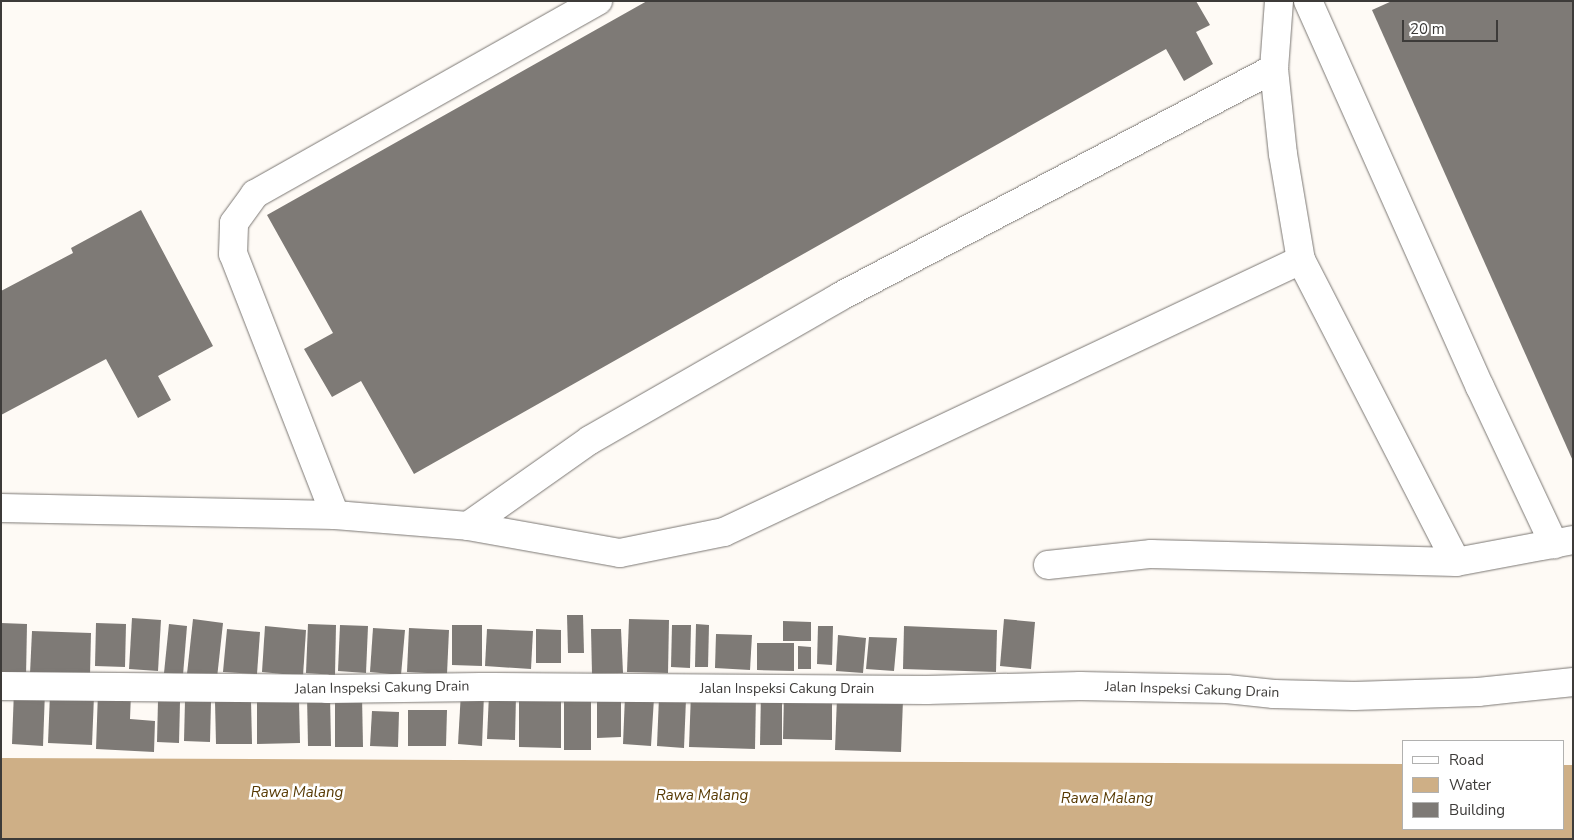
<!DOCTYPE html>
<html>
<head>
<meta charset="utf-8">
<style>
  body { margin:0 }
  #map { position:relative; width:1574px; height:840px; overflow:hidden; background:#fefaf5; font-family:"Nunito Sans",sans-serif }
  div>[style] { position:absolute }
  .water>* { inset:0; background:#ceaf86 }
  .building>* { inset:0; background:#7e7a76 }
  .roads { filter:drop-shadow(0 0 1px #7b7773) drop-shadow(0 0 1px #7b7773) }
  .minor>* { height:28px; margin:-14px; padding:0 14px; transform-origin:14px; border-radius:14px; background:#fff }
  span { translate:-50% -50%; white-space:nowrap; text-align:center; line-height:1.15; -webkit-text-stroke:5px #fff; paint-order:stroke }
  .street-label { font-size:14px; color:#3d3b39 }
  .water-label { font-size:15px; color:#563801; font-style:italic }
  .frame { position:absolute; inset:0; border:2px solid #3d3b39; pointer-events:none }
  .legend { position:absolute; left:1402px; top:740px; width:162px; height:90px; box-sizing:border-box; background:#fff; border:1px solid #b1b1b0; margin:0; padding:6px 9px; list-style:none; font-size:15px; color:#3d3b39 }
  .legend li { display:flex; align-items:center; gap:10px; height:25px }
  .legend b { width:25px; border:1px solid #b1b1b0 }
  .scale { position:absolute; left:1402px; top:20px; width:96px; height:22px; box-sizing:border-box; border:2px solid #3d3b39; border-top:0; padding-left:6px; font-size:15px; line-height:18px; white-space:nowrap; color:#3d3b39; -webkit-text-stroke:4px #fff; paint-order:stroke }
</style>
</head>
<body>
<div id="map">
  <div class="water">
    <div style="clip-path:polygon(1px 758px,1403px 764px,1403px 829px,1563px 829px,1563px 765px,1573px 765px,1573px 839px,1px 839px)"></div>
  </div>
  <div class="building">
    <div style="clip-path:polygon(647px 1px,1196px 1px,1210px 25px,1196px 32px,1213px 64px,1184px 81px,1166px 49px,414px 474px,361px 381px,332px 397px,304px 349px,333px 333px,267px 215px)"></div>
    <div style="clip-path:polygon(1392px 1px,1573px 1px,1573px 461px,1372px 10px)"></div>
    <div style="clip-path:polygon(141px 210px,213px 346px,158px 376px,171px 400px,138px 418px,106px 359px,1px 415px,1px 291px,73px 253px,71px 248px)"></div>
    <div style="clip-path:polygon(567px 615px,583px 615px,584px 653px,568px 653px)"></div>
    <div style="clip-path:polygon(132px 618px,161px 620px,158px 671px,129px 669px)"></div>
    <div style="clip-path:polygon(193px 619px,223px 623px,217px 678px,187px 674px)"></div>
    <div style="clip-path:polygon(629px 619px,669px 620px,668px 673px,627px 672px)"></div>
    <div style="clip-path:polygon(1004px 619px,1035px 622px,1031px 669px,1000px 666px)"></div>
    <div style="clip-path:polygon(783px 621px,811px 622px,811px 641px,783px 641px)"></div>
    <div style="clip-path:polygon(1px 623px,27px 624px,26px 677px,1px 676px)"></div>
    <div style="clip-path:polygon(96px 623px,126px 624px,125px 667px,95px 666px)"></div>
    <div style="clip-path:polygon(169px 624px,187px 626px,183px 675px,164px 673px)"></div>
    <div style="clip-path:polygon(308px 624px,336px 625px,335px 675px,306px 673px)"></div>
    <div style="clip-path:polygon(696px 624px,709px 625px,708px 667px,695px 667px)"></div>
    <div style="clip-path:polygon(340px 625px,368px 626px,366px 673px,338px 671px)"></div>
    <div style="clip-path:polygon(452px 625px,482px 625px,482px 666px,452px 665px)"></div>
    <div style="clip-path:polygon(672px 625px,691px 625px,690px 668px,671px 667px)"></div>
    <div style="clip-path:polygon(265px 626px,306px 630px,303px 676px,262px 672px)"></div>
    <div style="clip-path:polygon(818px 626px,833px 626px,832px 665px,817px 664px)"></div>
    <div style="clip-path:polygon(904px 626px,997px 630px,996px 672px,903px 669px)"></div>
    <div style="clip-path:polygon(373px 628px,405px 630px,401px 675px,370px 672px)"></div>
    <div style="clip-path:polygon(409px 628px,449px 630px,447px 674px,407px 672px)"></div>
    <div style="clip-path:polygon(227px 629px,260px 632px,257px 674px,223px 672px)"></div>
    <div style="clip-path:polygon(487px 629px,533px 631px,531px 669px,485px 666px)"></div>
    <div style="clip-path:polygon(536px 629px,561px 630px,561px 663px,536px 663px)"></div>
    <div style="clip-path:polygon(591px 629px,621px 629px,623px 673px,592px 674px)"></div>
    <div style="clip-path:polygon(32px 631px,91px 633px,90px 675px,30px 674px)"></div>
    <div style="clip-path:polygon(716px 634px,752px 635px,750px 670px,715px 668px)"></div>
    <div style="clip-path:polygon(838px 635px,866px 638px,863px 673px,836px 671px)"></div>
    <div style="clip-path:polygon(869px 637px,897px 638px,894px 671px,866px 669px)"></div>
    <div style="clip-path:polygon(757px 643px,794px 643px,794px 671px,757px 670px)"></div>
    <div style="clip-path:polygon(798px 646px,811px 647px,811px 669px,798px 669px)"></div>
    <div style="clip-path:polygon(14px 690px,45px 691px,43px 746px,12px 744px)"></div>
    <div style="clip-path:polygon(98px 692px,131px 693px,130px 719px,155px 721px,154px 752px,96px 749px)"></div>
    <div style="clip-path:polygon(461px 692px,484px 694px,482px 746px,458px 744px)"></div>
    <div style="clip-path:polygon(761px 692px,782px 692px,782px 745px,760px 745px)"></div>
    <div style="clip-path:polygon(691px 693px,756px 695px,755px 749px,689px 747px)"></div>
    <div style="clip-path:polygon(50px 694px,94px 696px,92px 745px,48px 743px)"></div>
    <div style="clip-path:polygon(489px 694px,516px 695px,515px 740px,487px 739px)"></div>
    <div style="clip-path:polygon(784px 694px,832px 694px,832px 740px,783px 739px)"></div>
    <div style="clip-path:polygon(307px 695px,330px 695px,331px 746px,308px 746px)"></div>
    <div style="clip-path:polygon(519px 695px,561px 695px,561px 748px,519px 747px)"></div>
    <div style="clip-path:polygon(564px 695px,591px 695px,591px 750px,564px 750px)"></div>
    <div style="clip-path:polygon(335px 696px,362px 696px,363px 747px,335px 747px)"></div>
    <div style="clip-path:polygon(625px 696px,654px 698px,651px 746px,623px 744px)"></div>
    <div style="clip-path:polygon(597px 697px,621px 698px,621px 737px,597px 738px)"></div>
    <div style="clip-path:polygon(659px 697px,686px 699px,684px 748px,657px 746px)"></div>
    <div style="clip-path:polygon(837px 697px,903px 700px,901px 752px,835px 750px)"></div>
    <div style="clip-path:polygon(251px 700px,252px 744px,216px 744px,215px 701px)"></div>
    <div style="clip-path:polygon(158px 701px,180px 702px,179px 743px,157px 742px)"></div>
    <div style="clip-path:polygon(185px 701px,211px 702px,210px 742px,184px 741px)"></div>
    <div style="clip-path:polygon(257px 701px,299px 701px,300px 743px,257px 744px)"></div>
    <div style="clip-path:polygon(408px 710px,447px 710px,446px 746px,408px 746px)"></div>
    <div style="clip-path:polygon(372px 711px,399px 712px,398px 747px,370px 746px)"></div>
  </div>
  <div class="roads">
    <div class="minor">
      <div style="left:1279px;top:1px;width:68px;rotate:94.2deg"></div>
      <div style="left:1274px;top:69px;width:85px;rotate:84deg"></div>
      <div style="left:1283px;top:154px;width:108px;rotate:80.4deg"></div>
      <div style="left:1301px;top:260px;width:339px;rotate:62.8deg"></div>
      <div style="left:1308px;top:1px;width:423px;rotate:66deg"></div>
      <div style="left:1480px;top:387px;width:174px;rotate:64.8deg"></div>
      <div style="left:1px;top:508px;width:334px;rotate:1.2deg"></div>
      <div style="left:335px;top:515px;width:133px;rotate:4.7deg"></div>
      <div style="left:468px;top:526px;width:154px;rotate:10.1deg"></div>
      <div style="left:620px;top:553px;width:106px;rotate:-11.4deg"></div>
      <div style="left:724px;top:532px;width:638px;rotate:-25.24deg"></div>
      <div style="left:335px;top:515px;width:280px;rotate:-111.3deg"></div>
      <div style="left:233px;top:254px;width:31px;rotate:-88deg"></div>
      <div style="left:234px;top:223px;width:36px;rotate:-54deg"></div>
      <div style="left:255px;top:194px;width:394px;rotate:-29.4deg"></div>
      <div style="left:468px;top:526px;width:149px;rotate:-35.2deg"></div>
      <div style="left:590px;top:440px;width:289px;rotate:-29.8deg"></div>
      <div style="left:841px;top:296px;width:489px;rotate:-27.7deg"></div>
      <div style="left:1048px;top:565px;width:104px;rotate:-6.1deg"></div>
      <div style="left:1151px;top:554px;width:305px;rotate:1.5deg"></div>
      <div style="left:1456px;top:562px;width:119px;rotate:-10.6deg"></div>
      <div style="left:1px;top:686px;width:326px;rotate:0.5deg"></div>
      <div style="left:327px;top:689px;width:154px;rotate:-0.7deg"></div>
      <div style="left:481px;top:687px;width:446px;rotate:0.4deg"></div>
      <div style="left:927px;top:690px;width:153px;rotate:-1.5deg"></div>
      <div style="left:1080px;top:686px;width:147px;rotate:1.2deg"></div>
      <div style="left:1227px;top:689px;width:47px;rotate:6.1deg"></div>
      <div style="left:1274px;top:694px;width:80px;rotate:1.4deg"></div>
      <div style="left:1354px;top:696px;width:124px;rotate:-1.8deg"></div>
      <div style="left:1478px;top:692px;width:96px;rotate:-6deg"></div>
    </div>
  </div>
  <div class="street-label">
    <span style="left:382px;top:688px;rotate:-1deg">Jalan Inspeksi Cakung Drain</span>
    <span style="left:787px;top:689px">Jalan Inspeksi Cakung Drain</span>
    <span style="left:1192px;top:690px;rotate:2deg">Jalan Inspeksi Cakung Drain</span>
  </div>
  <div class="water-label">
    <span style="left:297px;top:793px">Rawa Malang</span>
    <span style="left:702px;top:796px">Rawa Malang</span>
    <span style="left:1107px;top:799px">Rawa Malang</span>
  </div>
  <div class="frame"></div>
  <ul class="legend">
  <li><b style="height:6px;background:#fff"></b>Road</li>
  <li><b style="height:14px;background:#ceaf86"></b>Water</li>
  <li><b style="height:14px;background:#7e7a76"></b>Building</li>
  </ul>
  <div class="scale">20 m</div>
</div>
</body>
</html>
